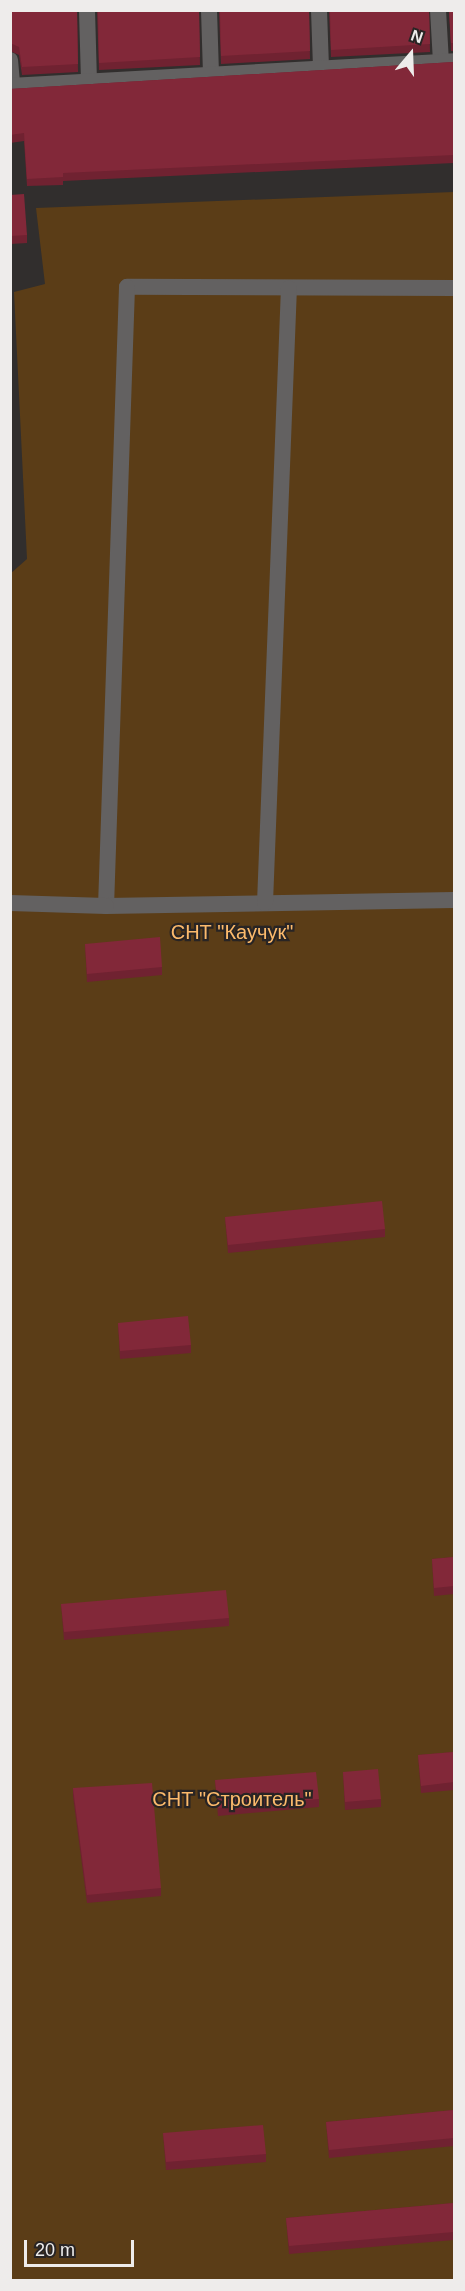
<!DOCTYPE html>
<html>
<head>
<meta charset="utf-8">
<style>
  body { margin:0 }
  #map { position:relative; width:465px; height:2291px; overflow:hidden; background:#312e2d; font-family:Helvetica,sans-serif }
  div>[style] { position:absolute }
  .green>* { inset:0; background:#5b3d17 }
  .service>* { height:16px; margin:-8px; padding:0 8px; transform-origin:8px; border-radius:8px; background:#636161 }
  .wall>* { inset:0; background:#702231 }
  .building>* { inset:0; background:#822839 }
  span { translate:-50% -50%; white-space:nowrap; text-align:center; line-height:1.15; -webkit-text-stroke:4.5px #282424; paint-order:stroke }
  .park-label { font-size:20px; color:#fcba6c }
  .frame { position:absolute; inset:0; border:12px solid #eeeceb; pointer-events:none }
  .north { position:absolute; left:381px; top:24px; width:60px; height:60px; -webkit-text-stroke:4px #282424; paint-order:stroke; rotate:19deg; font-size:16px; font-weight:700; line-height:24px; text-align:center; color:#eeeceb }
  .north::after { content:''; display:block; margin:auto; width:21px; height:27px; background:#eeeceb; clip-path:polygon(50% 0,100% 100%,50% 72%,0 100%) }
  .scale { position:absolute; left:24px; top:2240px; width:110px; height:27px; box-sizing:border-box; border:3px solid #eeeceb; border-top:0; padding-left:8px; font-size:18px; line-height:21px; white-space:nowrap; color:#eeeceb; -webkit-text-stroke:4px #282424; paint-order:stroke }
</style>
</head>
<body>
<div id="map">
  <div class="green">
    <div style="clip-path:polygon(454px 192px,454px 2280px,11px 2280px,10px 574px,27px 559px,14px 292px,45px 284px,36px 208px)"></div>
  </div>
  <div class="service">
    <div style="left:87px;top:10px;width:71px;rotate:88.4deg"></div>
    <div style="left:209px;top:10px;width:64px;rotate:88.2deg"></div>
    <div style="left:319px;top:10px;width:58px;rotate:88deg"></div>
    <div style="left:438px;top:10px;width:52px;rotate:86.7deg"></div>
    <div style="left:10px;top:60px;width:25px;rotate:85deg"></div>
    <div style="left:10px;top:86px;width:445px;rotate:-3.2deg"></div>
    <div style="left:454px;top:288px;width:327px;rotate:-179.8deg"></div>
    <div style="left:127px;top:287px;width:619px;rotate:91.94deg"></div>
    <div style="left:106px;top:906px;width:348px;rotate:-1deg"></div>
    <div style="left:10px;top:903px;width:96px;rotate:1.8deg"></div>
    <div style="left:265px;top:903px;width:615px;rotate:-87.77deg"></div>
  </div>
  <div class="wall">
    <div style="clip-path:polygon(10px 10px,77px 10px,78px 72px,22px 75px,19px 55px,10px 51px)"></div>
    <div style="clip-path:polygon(97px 10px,199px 10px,200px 65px,99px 70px)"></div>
    <div style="clip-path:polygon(219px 10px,309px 10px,310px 59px,221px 64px)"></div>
    <div style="clip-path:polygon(329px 10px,429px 10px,430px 52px,331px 57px)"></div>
    <div style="clip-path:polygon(449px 10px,454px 10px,454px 51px,451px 51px)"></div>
    <div style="clip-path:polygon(454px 62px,454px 163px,63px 181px,63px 185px,27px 186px,24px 141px,10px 143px,10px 89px)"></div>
    <div style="clip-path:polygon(10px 195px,27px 235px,27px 243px,10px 244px)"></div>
    <div style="clip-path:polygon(10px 500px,12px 530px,12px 538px,10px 538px)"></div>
    <div style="clip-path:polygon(85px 944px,162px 967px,162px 975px,87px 982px)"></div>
    <div style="clip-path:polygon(225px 1217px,385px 1229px,385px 1237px,228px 1253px)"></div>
    <div style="clip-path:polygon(118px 1323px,191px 1345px,191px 1353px,120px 1359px)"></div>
    <div style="clip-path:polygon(454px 1557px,454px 1594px,434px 1596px,432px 1559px)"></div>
    <div style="clip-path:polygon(61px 1604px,229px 1618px,229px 1626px,64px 1640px)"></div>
    <div style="clip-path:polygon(454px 1752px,454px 1790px,421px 1793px,418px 1755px)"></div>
    <div style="clip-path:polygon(343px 1772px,381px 1799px,381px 1807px,345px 1810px)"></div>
    <div style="clip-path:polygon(215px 1780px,319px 1799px,319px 1807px,218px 1816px)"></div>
    <div style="clip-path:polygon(73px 1788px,161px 1888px,161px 1896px,87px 1903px,73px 1796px)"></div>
    <div style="clip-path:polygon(454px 2110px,454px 2146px,329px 2158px,326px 2122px)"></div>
    <div style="clip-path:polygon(163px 2133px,266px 2154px,266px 2162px,166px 2170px)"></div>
    <div style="clip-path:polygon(454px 2203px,454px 2240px,289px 2254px,286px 2218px)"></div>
  </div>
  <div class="building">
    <div style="clip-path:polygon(10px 10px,77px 10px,78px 64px,22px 67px,19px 47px,10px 43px)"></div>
    <div style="clip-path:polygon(98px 10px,199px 10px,200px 57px,99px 63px)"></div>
    <div style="clip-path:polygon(220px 10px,309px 10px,310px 51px,221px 56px)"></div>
    <div style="clip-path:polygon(330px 10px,429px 10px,430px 44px,331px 50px)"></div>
    <div style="clip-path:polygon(449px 10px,454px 10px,454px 43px,451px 43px)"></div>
    <div style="clip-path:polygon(454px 62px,454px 155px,63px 173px,63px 177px,27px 179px,24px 133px,10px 135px,10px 89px)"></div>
    <div style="clip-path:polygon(24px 194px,27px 235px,10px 236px,10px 195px)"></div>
    <div style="clip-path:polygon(10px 500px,12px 530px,10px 530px)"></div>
    <div style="clip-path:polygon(160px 937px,162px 967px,87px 974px,85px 944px)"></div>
    <div style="clip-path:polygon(382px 1201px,385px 1229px,228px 1245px,225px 1217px)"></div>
    <div style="clip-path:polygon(188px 1316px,191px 1345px,120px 1351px,118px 1323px)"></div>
    <div style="clip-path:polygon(454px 1557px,454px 1586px,434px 1588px,432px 1559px)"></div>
    <div style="clip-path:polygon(226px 1590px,229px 1618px,64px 1632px,61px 1604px)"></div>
    <div style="clip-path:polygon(454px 1752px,454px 1782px,421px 1786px,418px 1755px)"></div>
    <div style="clip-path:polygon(378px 1769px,381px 1799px,345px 1802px,343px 1772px)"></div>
    <div style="clip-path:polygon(316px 1772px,319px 1799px,218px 1808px,215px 1780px)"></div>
    <div style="clip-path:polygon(152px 1783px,161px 1888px,87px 1895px,73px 1788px)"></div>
    <div style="clip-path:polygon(454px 2110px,454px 2138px,329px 2150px,326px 2122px)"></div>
    <div style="clip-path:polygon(263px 2125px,266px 2154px,166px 2162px,163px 2133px)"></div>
    <div style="clip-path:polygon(454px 2203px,454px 2232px,289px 2246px,286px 2218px)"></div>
  </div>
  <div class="park-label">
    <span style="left:232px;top:932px">СНТ "Каучук"</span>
    <span style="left:232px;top:1799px">СНТ "Строитель"</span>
  </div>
  <div class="frame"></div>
  <div class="north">N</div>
  <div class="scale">20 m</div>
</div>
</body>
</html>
